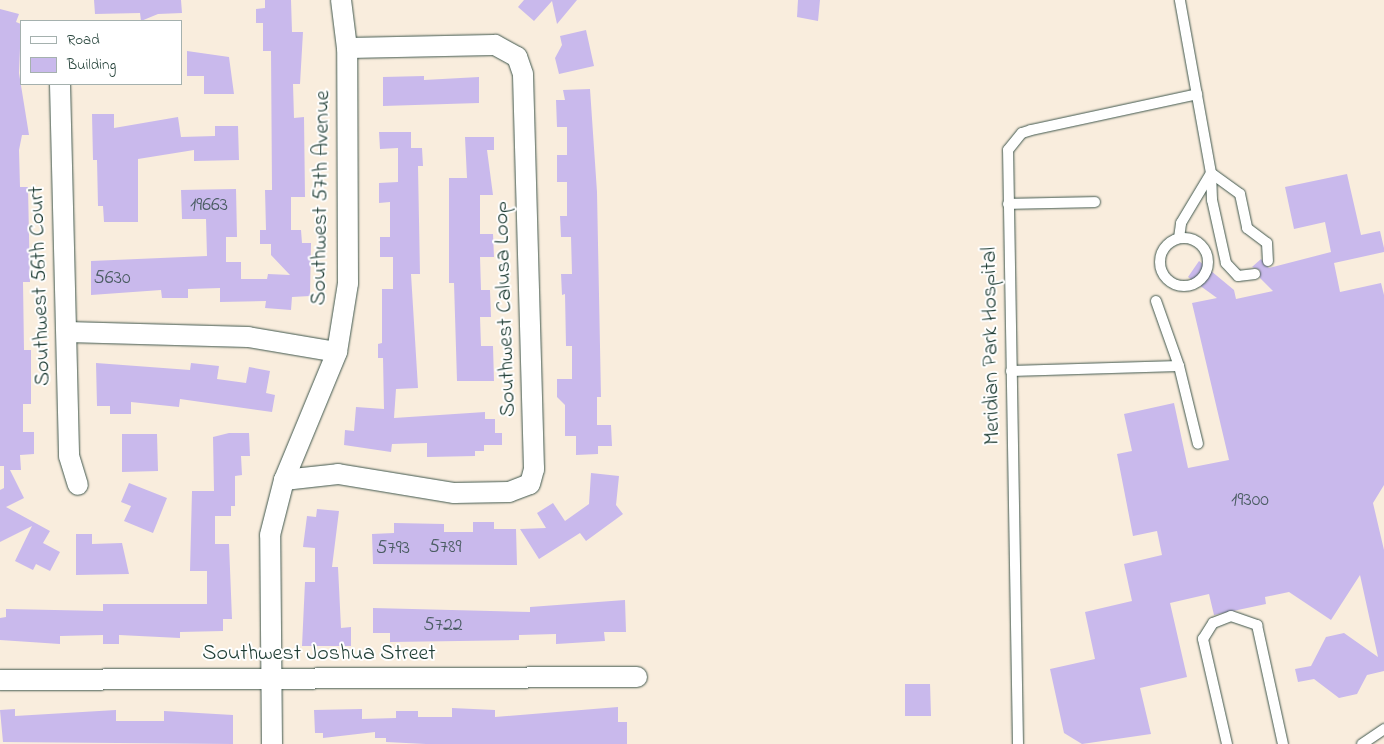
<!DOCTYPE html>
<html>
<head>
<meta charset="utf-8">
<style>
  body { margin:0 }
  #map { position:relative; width:1384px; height:744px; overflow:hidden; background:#f9eddd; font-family:"Indie Flower",sans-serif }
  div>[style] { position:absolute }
  .building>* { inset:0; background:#c9b9ec }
  .roads { filter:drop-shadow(0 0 1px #40574d) drop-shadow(0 0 1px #40574d) }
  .service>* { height:10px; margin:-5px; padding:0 5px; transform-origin:5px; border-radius:5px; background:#fff }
  .service>.ring { margin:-5px; padding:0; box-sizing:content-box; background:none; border:10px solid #fff; border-radius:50% }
  .minor>* { height:20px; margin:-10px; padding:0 10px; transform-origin:10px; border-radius:10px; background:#fff }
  span { translate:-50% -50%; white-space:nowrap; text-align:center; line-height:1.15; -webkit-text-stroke:4px #fff; paint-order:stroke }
  .number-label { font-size:20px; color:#4a5c62 }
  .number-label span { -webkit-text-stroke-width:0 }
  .street-label { font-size:22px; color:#1f3d34 }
  .legend { position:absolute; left:20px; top:20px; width:162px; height:65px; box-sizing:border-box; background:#fff; border:1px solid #a5b1ae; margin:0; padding:6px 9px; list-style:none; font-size:15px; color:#1f3d34 }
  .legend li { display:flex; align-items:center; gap:10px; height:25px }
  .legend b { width:25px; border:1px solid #a5b1ae }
</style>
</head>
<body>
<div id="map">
  <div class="building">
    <div style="clip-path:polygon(94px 0,181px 0,182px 13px,158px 14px,141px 21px,140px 13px,95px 14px)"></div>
    <div style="clip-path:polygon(265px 0,291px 0,292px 32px,303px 32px,300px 84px,293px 84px,294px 118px,304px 117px,305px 197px,291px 197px,291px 230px,301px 230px,302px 243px,311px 243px,310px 296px,292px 297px,291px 310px,265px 308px,266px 301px,220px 302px,220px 288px,188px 289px,188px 298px,162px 298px,161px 290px,91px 295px,91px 261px,207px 256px,206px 219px,182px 219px,181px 190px,236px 189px,237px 237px,226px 237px,226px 262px,241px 262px,241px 279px,267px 279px,268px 274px,290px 275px,271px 255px,271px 244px,260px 244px,260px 230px,266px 230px,265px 190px,272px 190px,271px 51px,263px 51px,263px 23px,256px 23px,256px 9px,265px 8px)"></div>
    <div style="clip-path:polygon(524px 0,577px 0,557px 24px,552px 1px,534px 21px,518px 7px)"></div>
    <div style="clip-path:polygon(798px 0,820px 0,818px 21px,797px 17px)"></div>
    <div style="clip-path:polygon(0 9px,19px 14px,16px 22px,21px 24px,19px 73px,29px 135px,22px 135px,19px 150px,20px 187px,28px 187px,30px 282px,23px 282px,24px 350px,31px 350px,31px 404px,23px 404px,23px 432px,34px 432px,34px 454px,20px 455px,21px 470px,10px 470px,24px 498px,6px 507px,50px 531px,43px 543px,60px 552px,50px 571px,36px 564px,33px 570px,15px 561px,32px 526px,0 542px,0 490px,4px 488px,4px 466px,0 466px)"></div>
    <div style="clip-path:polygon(586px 30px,594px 66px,559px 74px,555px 58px,562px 45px,560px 36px)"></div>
    <div style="clip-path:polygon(187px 51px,229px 57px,234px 94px,204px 94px,204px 76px,187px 76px)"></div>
    <div style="clip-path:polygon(424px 76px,424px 80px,479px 77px,479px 103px,383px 106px,383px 77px)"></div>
    <div style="clip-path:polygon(590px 89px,597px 192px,601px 397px,597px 397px,597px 425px,611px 425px,612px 446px,598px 446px,598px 454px,576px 455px,576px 436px,565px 436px,565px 405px,557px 397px,557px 379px,572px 379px,572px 346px,566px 346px,565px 294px,562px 295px,561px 274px,572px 274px,571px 237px,561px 237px,560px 216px,567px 216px,567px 182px,557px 182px,557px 155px,567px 155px,567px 127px,557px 127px,556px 100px,565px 100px,563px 90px)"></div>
    <div style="clip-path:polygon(92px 114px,114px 114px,114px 128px,178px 117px,181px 137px,215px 136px,215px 126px,238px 126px,239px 160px,194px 161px,194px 150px,138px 159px,138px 222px,104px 222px,103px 206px,98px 206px,97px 160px,93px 160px)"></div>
    <div style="clip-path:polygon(379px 132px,411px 132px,411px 148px,422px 148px,423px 166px,418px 166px,420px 274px,411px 274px,418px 388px,396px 389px,394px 418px,485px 412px,485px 419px,495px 419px,495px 433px,502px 433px,502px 445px,484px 445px,484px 451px,475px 451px,475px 456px,427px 457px,427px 443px,392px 444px,391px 452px,344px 445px,345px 430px,354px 431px,356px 407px,384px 409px,383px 358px,378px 358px,378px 344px,382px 343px,382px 289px,393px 289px,393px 257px,380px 257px,380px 237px,390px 237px,390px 202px,379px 203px,379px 183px,398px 182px,398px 148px,380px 149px)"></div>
    <div style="clip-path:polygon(465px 137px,494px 137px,494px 150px,487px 150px,493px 195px,480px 195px,480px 234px,493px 234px,494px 257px,480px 257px,481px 290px,490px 290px,491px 317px,480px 317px,481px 346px,493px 346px,494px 381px,457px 381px,454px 283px,449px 283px,449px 178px,467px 178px)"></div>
    <div style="clip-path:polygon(1347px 174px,1361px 235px,1380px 231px,1384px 248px,1384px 252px,1334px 263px,1340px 292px,1381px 283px,1384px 295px,1384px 485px,1373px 503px,1384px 550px,1384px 671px,1367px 675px,1357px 694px,1339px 698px,1314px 679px,1298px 682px,1295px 669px,1311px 666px,1326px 637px,1344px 633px,1378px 657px,1360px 575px,1331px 620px,1289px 592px,1265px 597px,1266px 604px,1214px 615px,1209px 594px,1170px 603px,1187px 677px,1140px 688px,1151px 734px,1082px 744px,1064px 733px,1050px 669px,1095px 659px,1085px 612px,1132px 601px,1124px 564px,1162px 555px,1157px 531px,1133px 536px,1117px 454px,1132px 451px,1124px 414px,1174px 403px,1188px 468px,1229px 460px,1192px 303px,1217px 298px,1188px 277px,1199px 261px,1234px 290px,1236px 299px,1273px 291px,1260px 278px,1260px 270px,1252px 267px,1261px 259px,1269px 268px,1331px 252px,1325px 222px,1294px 229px,1285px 187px)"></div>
    <div style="clip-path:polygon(96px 363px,190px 370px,191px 363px,219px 366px,217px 379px,246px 383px,249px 367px,270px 371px,266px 393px,275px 395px,272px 412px,180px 399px,179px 407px,131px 402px,131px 414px,110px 414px,110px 406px,97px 406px)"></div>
    <div style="clip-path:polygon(229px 433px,249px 433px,250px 456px,241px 456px,242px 475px,235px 476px,235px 506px,231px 506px,231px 516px,215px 516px,215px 544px,229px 544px,232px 619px,223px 619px,223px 631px,180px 632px,180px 638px,119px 635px,119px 644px,103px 644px,103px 635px,60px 636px,60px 644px,0 640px,0 618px,6px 617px,6px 609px,103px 611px,103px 604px,207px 604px,207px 571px,190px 571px,192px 491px,214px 491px,213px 437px)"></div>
    <div style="clip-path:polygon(122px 434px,157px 434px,158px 471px,122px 472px)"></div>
    <div style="clip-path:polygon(591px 473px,619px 476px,616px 505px,623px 514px,586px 541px,580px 533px,539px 559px,520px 529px,546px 528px,537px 513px,553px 503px,565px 521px,589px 504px)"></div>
    <div style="clip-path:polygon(129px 483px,167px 498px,153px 533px,124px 521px,131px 506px,121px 502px)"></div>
    <div style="clip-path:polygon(317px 509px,339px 511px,332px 567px,338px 567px,341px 628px,351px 627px,351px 646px,302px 646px,305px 582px,315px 582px,315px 548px,303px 547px,307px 516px,316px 517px)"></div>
    <div style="clip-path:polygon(473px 522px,494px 522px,494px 529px,516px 529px,517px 565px,373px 564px,372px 534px,394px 533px,394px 523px,444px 524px,444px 532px,473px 532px)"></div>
    <div style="clip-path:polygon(76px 534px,92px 534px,92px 544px,122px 543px,129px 574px,76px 575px)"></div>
    <div style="clip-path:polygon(625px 600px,626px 632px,604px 632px,605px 641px,556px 644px,556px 634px,519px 635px,519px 640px,390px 642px,390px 633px,373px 633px,373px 608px,530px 612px,530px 607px)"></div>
    <div style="clip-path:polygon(905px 684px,930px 684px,931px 716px,905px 716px)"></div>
    <div style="clip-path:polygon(618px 707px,618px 722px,627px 722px,627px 744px,426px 744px,386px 742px,386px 738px,375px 738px,375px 732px,323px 738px,323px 733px,315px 733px,314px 710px,362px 709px,362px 719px,396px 718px,396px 711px,418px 711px,418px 717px,452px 717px,452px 708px,495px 710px,495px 717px)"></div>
    <div style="clip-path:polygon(15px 709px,15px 716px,116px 710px,116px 721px,164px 721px,164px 711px,233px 715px,233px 744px,3px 742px,0 710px)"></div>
  </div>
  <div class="roads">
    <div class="service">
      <div style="left:1008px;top:204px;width:87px;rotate:-1.3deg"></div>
      <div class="ring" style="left:1160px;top:238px;width:38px;height:38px"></div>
      <div style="left:1179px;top:238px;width:15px;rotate:-82deg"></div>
      <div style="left:1181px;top:223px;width:58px;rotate:-59deg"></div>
      <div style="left:1211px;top:173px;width:176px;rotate:-100.2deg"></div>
      <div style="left:1255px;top:274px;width:17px;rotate:173deg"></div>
      <div style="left:1238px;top:276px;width:18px;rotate:-133deg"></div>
      <div style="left:1226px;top:263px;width:65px;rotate:-102.5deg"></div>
      <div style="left:1212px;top:200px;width:27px;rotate:-92deg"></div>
      <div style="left:1211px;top:173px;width:36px;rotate:36deg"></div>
      <div style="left:1240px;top:194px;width:35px;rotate:78deg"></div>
      <div style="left:1247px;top:228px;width:25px;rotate:37deg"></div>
      <div style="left:1267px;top:243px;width:18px;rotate:87deg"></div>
      <div style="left:1179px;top:366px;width:80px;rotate:76.3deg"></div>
      <div style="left:1011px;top:371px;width:168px;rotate:-1.7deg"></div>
      <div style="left:1179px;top:366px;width:69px;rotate:-109.5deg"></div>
      <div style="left:1018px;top:744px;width:594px;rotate:-90.96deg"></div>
      <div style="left:1008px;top:150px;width:22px;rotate:-51deg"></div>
      <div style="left:1022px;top:133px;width:9px;rotate:-18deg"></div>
      <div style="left:1031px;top:130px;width:170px;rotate:-12.2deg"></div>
      <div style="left:1227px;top:744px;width:108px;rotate:-102.9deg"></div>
      <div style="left:1203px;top:639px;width:19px;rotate:-58deg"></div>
      <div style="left:1213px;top:623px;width:19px;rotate:-21deg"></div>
      <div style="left:1231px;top:616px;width:28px;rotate:19deg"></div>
      <div style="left:1257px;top:625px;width:122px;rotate:77.7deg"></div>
      <div style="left:1362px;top:744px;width:27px;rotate:-34deg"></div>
    </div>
    <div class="minor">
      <div style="left:60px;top:84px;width:372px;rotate:88.6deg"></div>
      <div style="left:69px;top:456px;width:30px;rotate:73deg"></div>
      <div style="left:67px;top:332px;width:181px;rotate:1.6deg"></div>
      <div style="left:248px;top:337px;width:90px;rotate:9.6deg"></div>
      <div style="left:284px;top:480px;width:54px;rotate:-6.3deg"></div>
      <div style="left:338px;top:474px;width:118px;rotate:9.3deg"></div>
      <div style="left:454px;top:493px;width:55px;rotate:-1deg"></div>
      <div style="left:509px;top:492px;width:22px;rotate:-21deg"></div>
      <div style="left:530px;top:484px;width:16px;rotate:-75deg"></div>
      <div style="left:534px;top:469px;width:395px;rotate:-91.6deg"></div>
      <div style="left:523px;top:74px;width:18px;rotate:-109deg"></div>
      <div style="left:517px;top:57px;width:25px;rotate:-151deg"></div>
      <div style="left:495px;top:45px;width:148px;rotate:178.8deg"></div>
      <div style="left:0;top:680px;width:637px;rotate:-0.27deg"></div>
      <div style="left:272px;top:744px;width:209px;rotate:-90.5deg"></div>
      <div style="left:270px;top:535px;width:57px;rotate:-75.7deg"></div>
      <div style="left:284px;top:480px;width:139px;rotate:-67.5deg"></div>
      <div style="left:337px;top:352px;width:70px;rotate:-80.9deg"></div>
      <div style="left:348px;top:283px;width:235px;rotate:-90.2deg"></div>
      <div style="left:347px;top:48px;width:48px;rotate:-97.1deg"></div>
    </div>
  </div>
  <div class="number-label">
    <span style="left:209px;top:205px">19663</span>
    <span style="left:112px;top:278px">5630</span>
    <span style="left:1250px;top:500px">19300</span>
    <span style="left:445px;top:547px">5789</span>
    <span style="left:393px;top:548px">5793</span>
    <span style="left:443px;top:625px">5722</span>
  </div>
  <div class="street-label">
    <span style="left:322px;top:198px;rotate:-89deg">Southwest 57th Avenue</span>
    <span style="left:41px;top:286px;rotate:-92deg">Southwest 56th Court</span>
    <span style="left:506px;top:309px;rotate:-92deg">Southwest Calusa Loop</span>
    <span style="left:992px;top:346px;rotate:-91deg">Meridian Park Hospital</span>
    <span style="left:319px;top:655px">Southwest Joshua Street</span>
  </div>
  <ul class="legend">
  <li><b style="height:6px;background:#fff"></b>Road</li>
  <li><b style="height:14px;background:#c9b9ec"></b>Building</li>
  </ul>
</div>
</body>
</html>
